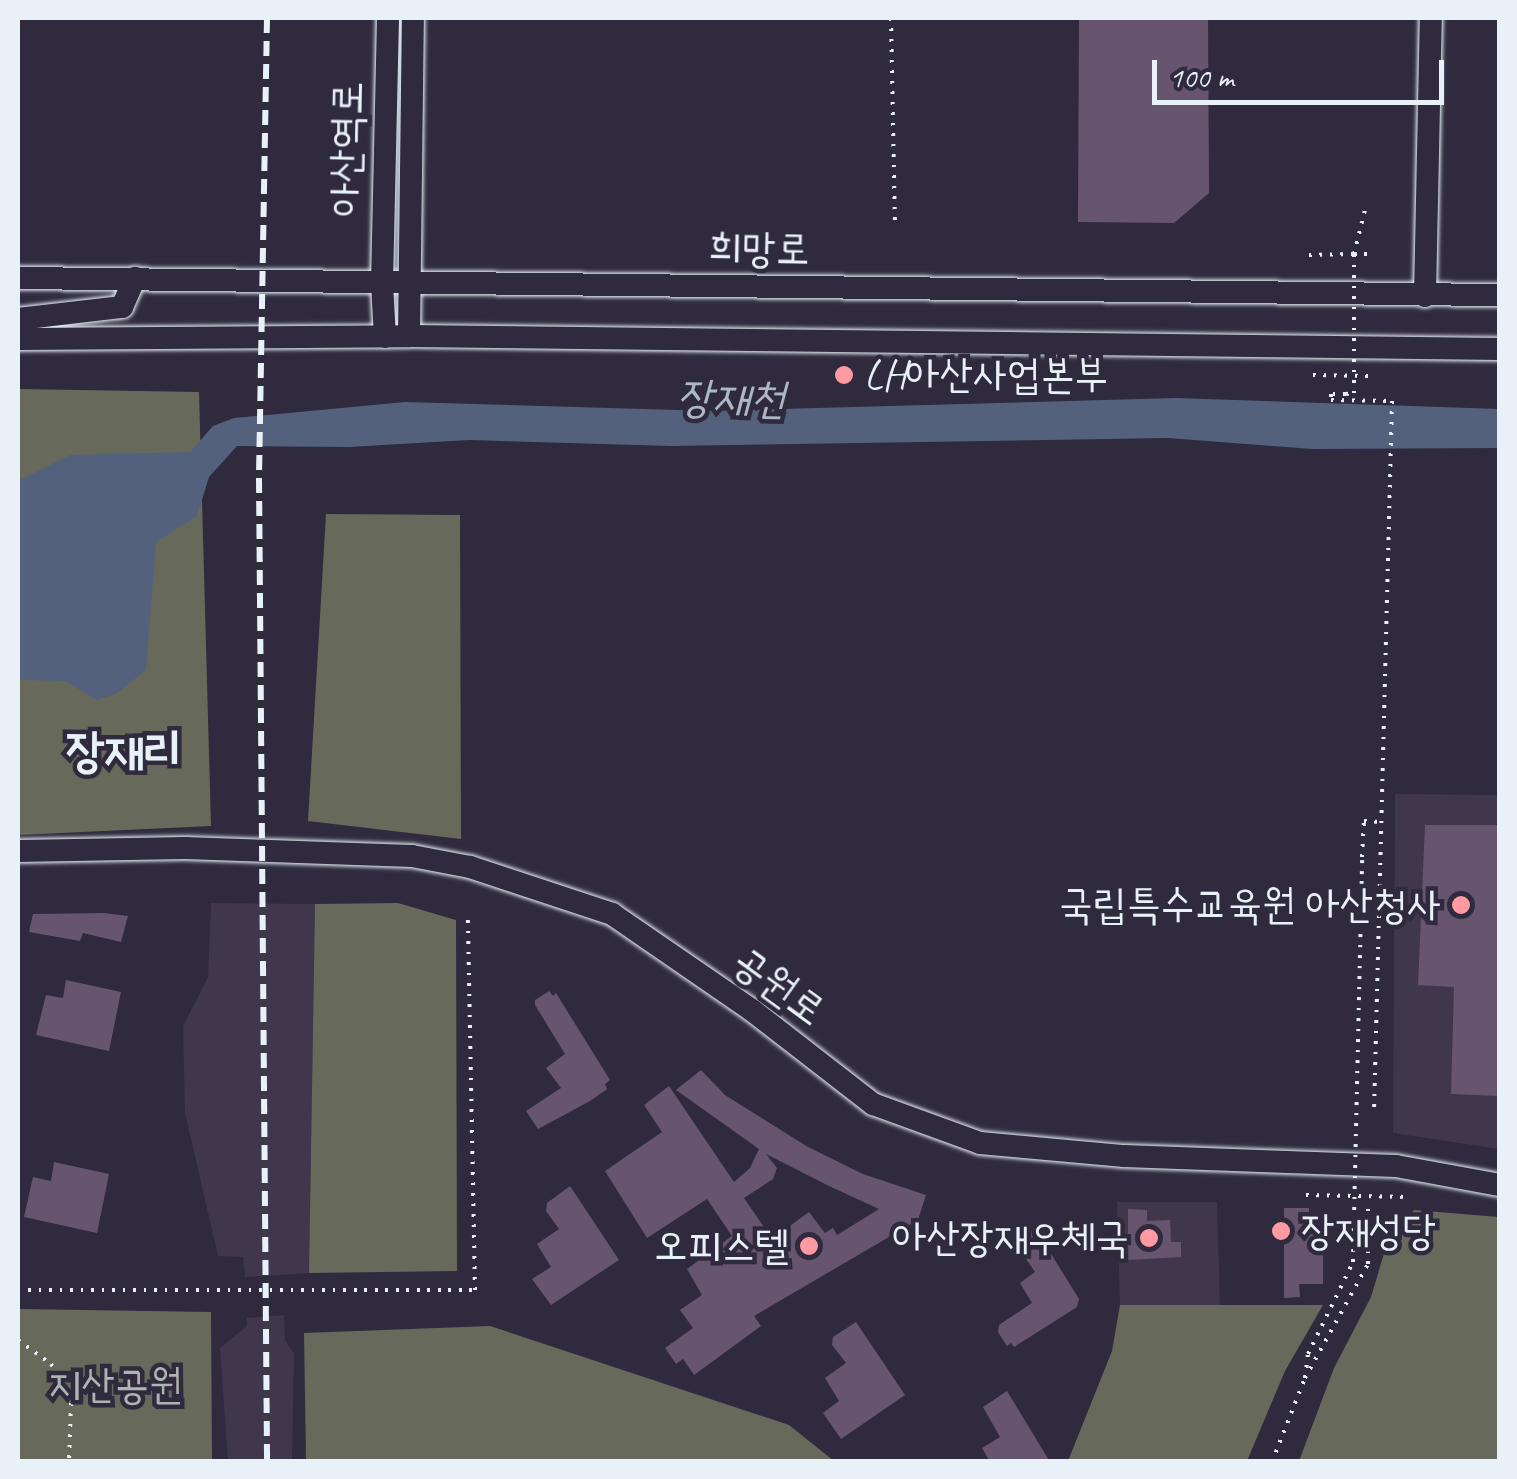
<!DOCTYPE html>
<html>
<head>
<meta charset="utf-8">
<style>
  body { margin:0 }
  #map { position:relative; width:1517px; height:1479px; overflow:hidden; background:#2f2a3d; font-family:Caveat,"Poor Story",sans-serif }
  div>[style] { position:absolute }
  .built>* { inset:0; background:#40374c }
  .green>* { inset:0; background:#676a5b }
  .water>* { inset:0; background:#54617d }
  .building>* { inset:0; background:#67556f }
  .path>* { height:4px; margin-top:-2px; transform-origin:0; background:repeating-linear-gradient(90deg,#e8f1f8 0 2.5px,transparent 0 10.5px) }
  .roads { filter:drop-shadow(0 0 2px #e8f1f8) drop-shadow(0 0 2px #e8f1f8) }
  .secondary>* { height:22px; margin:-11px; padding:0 11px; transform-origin:11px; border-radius:11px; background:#2f2a3d }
  .rail>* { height:6px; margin-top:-3px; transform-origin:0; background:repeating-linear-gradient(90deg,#e8f1f8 0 15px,transparent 0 23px) }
  .path-bridge>* { height:4px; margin-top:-2px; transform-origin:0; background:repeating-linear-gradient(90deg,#e8f1f8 0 2.5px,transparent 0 10.5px) }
  .dots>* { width:28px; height:28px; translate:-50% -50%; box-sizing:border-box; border:5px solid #2f2a3d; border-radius:50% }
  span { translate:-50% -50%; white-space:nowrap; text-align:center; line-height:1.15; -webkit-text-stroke:9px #2f2a3d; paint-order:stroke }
  .street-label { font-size:42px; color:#e8f1f8 }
  .poi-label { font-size:42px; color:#e8f1f8 }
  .left { translate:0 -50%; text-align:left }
  .right { translate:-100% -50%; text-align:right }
  .park-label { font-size:42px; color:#aeb4b1 }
  .water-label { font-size:45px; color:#adb7c7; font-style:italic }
  .quarter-label { font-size:48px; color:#e8f1f8; font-weight:700 }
  .frame { position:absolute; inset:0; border:20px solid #e8f1f8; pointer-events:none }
  .scale { position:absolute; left:1152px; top:60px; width:292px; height:45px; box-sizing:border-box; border:5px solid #e8f1f8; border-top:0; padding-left:12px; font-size:30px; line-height:35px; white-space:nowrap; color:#e8f1f8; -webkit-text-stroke:8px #2f2a3d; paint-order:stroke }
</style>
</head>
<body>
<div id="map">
  <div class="built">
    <div style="clip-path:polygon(1395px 794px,1499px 795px,1499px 1149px,1393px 1133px)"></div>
    <div style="clip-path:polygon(211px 903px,315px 904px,309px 1273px,245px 1277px,243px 1257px,218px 1256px,185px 1113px,183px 1026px,208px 977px)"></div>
    <div style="clip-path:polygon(1117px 1202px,1217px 1202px,1220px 1305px,1120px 1305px)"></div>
    <div style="clip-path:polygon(284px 1315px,285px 1340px,294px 1354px,292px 1461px,228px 1461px,220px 1348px,247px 1326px,247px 1318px)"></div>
  </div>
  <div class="green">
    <div style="clip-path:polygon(18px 389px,199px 392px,211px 826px,18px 835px)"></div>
    <div style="clip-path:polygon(326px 514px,460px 515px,461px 839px,308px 821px)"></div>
    <div style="clip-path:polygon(398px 903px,456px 920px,457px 1271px,309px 1273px,315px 904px)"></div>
    <div style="clip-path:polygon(1414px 1210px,1499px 1217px,1499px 1461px,1299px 1461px,1334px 1368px,1371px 1297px,1385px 1250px)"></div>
    <div style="clip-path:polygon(1120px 1305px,1323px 1305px,1285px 1371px,1247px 1461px,1068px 1461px,1112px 1351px)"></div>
    <div style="clip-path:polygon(18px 1309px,211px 1312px,212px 1461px,18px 1461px)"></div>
    <div style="clip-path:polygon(490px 1326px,789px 1425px,834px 1461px,306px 1461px,304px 1333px)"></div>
  </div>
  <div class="water">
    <div style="clip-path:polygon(1176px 398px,1499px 409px,1499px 448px,1312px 449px,1168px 438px,671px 446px,469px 440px,349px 447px,237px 446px,209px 477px,197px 516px,156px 542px,146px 670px,116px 694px,97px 700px,65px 681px,18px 680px,18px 481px,70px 455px,190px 452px,213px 426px,234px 418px,405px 402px,712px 411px)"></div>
  </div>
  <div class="building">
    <div style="clip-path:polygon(1079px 18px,1208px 18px,1209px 193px,1174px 223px,1078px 222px)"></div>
    <div style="clip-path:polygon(1425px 825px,1500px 825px,1500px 1096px,1451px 1094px,1454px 987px,1418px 985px)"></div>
    <div style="clip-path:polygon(104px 913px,128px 916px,121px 942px,83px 933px,80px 941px,29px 932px,33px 914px)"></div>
    <div style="clip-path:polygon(66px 980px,121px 992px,109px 1051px,36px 1035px,46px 995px,63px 998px)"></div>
    <div style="clip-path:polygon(549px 991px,553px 996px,556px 993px,610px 1080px,605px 1084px,607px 1089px,590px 1101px,538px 1129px,526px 1111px,561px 1088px,546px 1068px,565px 1054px,535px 1005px,535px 1000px)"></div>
    <div style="clip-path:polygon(evenodd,701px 1070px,725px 1095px,808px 1147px,863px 1174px,926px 1195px,918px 1220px,754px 1316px,761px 1326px,694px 1375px,683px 1359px,676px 1364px,665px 1348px,693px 1328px,680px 1310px,702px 1295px,687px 1269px,732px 1236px,707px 1199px,647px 1238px,605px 1171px,662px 1132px,644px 1105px,669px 1086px,734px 1182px,750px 1168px,759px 1149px,676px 1090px,701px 1070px,766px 1154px,829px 1186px,879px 1209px,837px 1235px,833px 1228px,825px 1233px,809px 1212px,772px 1239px,744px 1198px,773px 1179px,777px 1168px,766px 1154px)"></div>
    <div style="clip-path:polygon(54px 1162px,109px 1174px,97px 1233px,24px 1217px,33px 1177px,51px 1181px)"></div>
    <div style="clip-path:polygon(570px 1186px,619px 1260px,551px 1305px,532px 1279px,551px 1267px,537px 1244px,559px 1229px,546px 1211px,547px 1203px)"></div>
    <div style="clip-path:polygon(1284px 1208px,1309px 1208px,1309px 1217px,1323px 1216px,1323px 1284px,1299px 1284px,1300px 1297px,1284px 1298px)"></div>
    <div style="clip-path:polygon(1128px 1209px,1147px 1210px,1147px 1221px,1170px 1220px,1171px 1242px,1181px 1242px,1181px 1257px,1128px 1260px)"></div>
    <div style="clip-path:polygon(1029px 1226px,1032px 1231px,1035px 1228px,1079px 1299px,1077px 1307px,1014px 1347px,1011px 1343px,1007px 1346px,998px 1332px,999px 1325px,1032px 1303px,1020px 1283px,1035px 1272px,1013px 1240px)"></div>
    <div style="clip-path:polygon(856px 1322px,905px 1395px,841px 1439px,823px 1413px,839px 1401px,825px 1378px,846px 1363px,832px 1345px,833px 1337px)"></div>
    <div style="clip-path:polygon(1007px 1391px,1050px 1462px,990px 1462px,982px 1448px,1000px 1437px,983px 1407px)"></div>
  </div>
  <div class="path">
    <div style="left:891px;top:18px;width:206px;rotate:88.9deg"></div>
    <div style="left:1309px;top:255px;width:45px;rotate:-1.3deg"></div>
    <div style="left:1354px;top:254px;width:45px;rotate:-76deg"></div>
    <div style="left:1313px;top:375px;width:56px;rotate:1deg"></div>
    <div style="left:1346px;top:394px;width:15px;rotate:180deg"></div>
    <div style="left:1331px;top:394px;width:6px;rotate:90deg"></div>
    <div style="left:1331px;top:400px;width:61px;rotate:0.9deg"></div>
    <div style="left:1392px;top:401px;width:712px;rotate:91.45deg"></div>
    <div style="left:1362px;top:857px;width:36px;rotate:-87deg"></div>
    <div style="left:1364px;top:821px;width:16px;rotate:4deg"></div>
    <div style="left:1306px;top:1195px;width:105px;rotate:1.1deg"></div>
    <div style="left:18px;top:1290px;width:457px"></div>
    <div style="left:475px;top:1290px;width:374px;rotate:-91.1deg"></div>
    <div style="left:18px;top:1340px;width:41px;rotate:36deg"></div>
    <div style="left:51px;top:1364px;width:27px;rotate:56deg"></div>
    <div style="left:66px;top:1386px;width:18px;rotate:74deg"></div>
    <div style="left:71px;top:1403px;width:59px;rotate:91.9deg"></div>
    <div style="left:1272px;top:1462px;width:90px;rotate:-68.6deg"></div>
    <div style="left:1305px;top:1378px;width:130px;rotate:-61.1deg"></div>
    <div style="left:1368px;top:1264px;width:58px;rotate:-90deg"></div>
  </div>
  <div class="roads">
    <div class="secondary">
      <div style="left:18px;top:278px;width:1482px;rotate:0.66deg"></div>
      <div style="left:1425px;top:296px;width:278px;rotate:-88.8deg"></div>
      <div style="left:18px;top:319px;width:105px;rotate:-6.6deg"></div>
      <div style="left:122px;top:307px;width:32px;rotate:-66deg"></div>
      <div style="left:409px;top:336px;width:318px;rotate:-89.3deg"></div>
      <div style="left:385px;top:337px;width:54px;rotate:-93.2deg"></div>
      <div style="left:382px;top:283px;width:265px;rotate:-88.7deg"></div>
      <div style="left:18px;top:339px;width:391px;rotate:-0.4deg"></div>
      <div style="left:409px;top:336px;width:1091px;rotate:0.68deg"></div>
      <div style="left:18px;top:851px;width:167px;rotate:-1deg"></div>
      <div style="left:185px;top:848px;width:227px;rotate:2deg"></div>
      <div style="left:412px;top:856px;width:59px;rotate:10.7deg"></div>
      <div style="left:470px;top:867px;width:150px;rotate:18.3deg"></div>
      <div style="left:612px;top:914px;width:171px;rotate:34.5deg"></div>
      <div style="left:753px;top:1011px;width:152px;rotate:37.8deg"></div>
      <div style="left:873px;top:1104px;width:114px;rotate:20deg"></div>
      <div style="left:980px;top:1143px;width:145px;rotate:5.2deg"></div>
      <div style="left:1124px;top:1156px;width:272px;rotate:2.1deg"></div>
      <div style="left:1396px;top:1166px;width:106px;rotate:10.4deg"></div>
    </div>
  </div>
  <div class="rail">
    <div style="left:267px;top:18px;width:460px;rotate:91deg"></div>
    <div style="left:259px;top:478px;width:984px;rotate:89.53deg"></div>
  </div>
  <div class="path-bridge">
    <div style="left:1346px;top:394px;width:8px;rotate:-7deg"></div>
    <div style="left:1354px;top:393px;width:139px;rotate:-90deg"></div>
    <div style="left:1354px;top:254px;width:17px"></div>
    <div style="left:1305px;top:1378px;width:24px;rotate:-83deg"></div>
    <div style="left:1308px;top:1354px;width:102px;rotate:-63.9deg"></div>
    <div style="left:1353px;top:1262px;width:405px;rotate:-88.7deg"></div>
  </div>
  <div class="dots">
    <div style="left:844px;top:375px;background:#ff9aa2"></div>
    <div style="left:1461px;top:905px;background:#ff9aa2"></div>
    <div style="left:1281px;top:1231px;background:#ff9aa2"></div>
    <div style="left:1149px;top:1238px;background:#ff9aa2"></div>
    <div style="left:809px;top:1246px;background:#ff9aa2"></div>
  </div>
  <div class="street-label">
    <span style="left:347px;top:149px;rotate:-89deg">아산역로</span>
    <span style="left:759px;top:249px;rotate:1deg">희망로</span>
    <span style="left:779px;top:986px;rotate:36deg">공원로</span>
  </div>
  <div class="poi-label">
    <span class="left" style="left:864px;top:375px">LH아산사업본부</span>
    <span class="right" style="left:1441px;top:905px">국립특수교육원 아산청사</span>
    <span class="left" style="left:1301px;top:1231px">장재성당</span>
    <span class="right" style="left:1129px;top:1238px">아산장재우체국</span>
    <span class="right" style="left:789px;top:1246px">오피스텔</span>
  </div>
  <div class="park-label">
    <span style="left:115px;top:1385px">지산공원</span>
  </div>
  <div class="water-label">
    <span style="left:731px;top:398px;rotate:1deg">장재천</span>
  </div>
  <div class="quarter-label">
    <span style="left:124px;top:751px">장재리</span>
  </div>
  <div class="frame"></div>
  <div class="scale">100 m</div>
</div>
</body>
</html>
